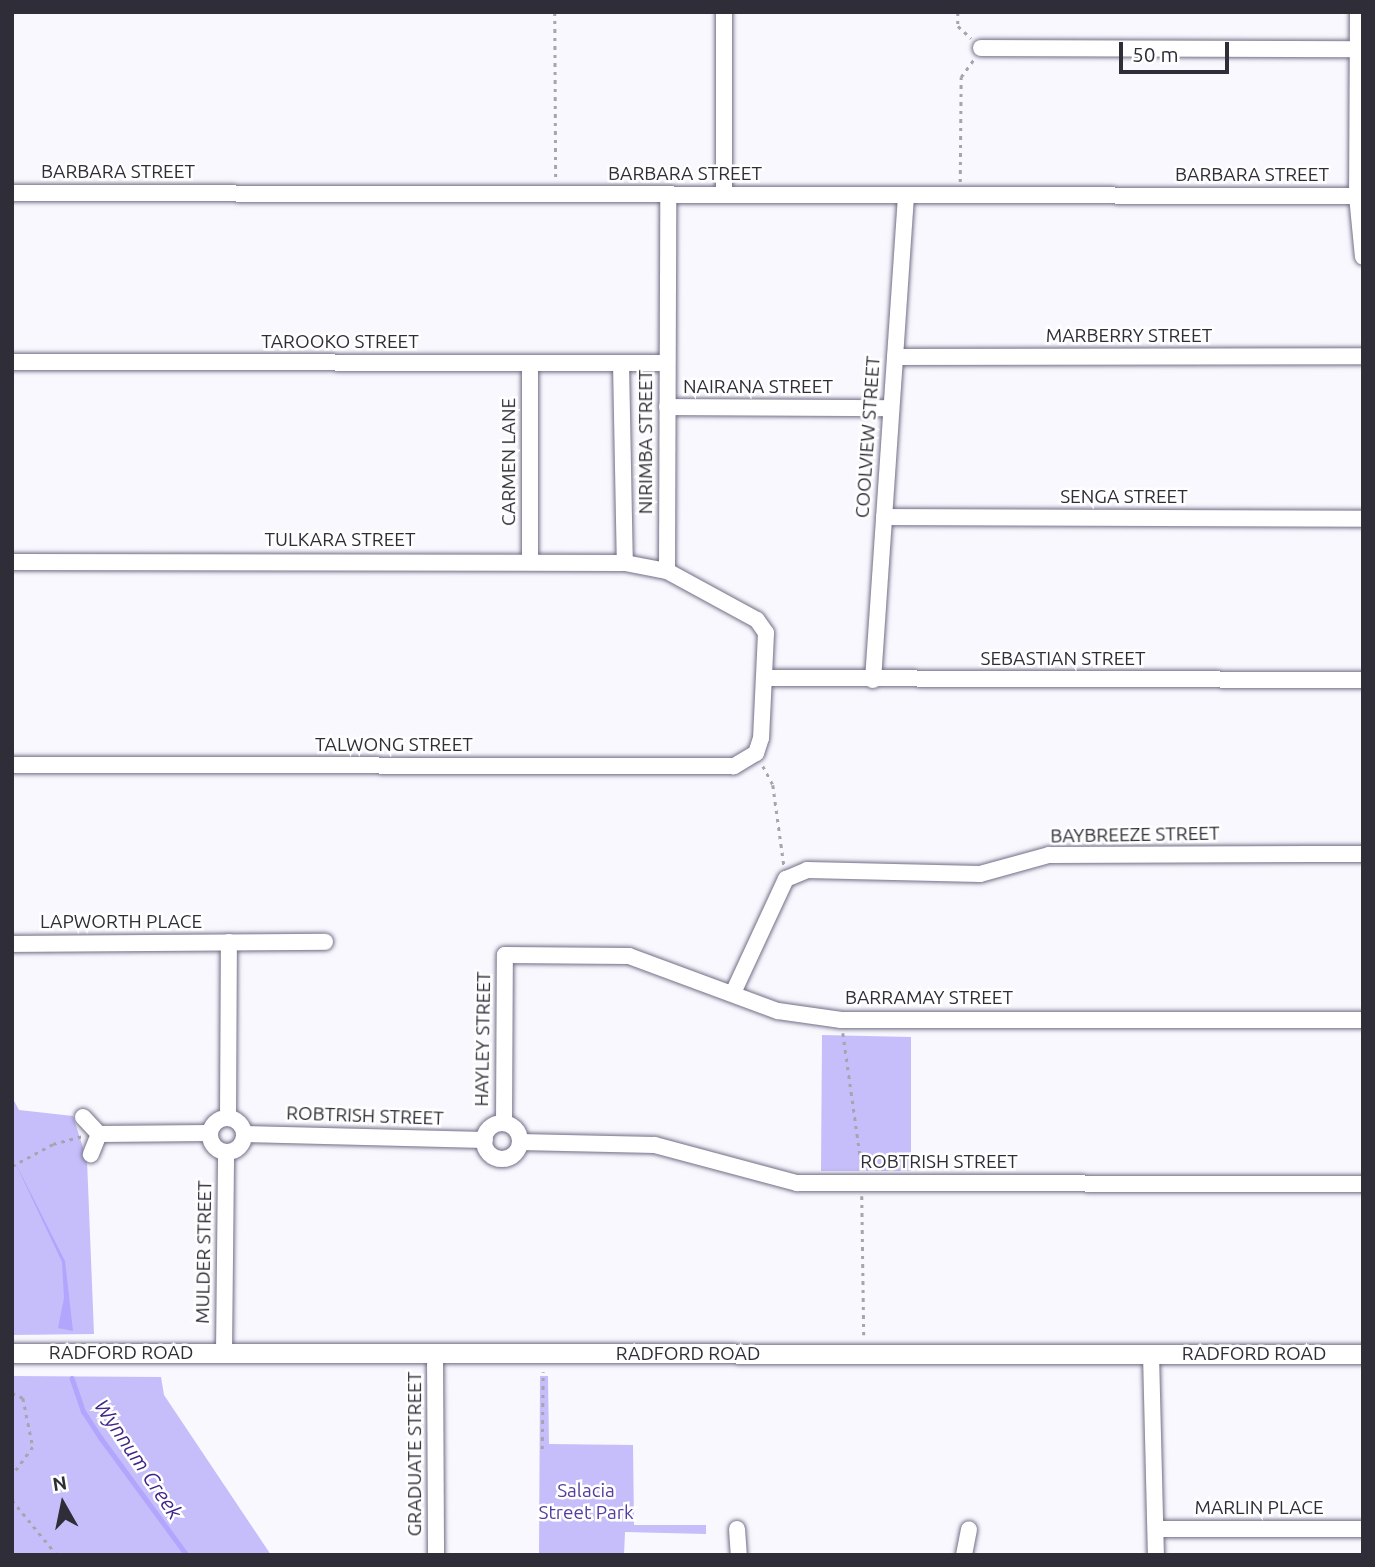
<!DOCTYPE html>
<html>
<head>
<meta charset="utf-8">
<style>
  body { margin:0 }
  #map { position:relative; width:1375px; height:1567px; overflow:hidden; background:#f9f8fe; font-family:Ubuntu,sans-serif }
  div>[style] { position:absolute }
  .green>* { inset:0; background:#c5befa }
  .water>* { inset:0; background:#b1a5fd }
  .stream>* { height:4.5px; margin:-2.25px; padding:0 2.25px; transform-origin:2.25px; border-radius:2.25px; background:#b1a5fd }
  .path>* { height:2.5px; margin-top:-1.25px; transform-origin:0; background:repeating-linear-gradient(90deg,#a6a5ad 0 3.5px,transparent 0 8.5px) }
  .roads { filter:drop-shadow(0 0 2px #716e86) drop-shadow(0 0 2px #716e86) }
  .minor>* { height:16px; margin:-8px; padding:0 8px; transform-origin:8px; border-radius:8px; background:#fff }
  .minor>.ring { margin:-8px; padding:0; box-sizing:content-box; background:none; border:16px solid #fff; border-radius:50% }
  .tertiary>* { height:19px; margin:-9.5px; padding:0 9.5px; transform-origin:9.5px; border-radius:9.5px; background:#fff }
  span { translate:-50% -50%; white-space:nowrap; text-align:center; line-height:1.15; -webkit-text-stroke:5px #fff; paint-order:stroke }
  .street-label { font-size:19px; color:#2f2e38 }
  .park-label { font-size:19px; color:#543ca0 }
  .water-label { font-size:21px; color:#422588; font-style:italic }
  .frame { position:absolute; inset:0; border:14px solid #2f2e38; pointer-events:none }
  .north { position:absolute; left:28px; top:1469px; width:70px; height:70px; -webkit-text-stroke:5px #fff; paint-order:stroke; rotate:351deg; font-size:19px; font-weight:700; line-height:28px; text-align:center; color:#2f2e38 }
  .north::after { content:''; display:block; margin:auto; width:24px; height:32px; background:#2f2e38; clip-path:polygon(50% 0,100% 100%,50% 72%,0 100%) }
  .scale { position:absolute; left:1119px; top:42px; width:110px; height:32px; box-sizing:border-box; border:4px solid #2f2e38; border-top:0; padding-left:9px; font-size:21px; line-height:24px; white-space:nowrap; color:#2f2e38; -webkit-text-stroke:5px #fff; paint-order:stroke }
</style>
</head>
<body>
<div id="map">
  <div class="green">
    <div style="clip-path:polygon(822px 1035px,911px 1037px,911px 1171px,821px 1171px)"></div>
    <div style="clip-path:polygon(12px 1097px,19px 1110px,73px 1116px,87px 1160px,94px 1334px,12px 1335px)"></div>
    <div style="clip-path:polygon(12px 1376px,161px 1377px,164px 1395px,271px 1555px,12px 1555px)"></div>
    <div style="clip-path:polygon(540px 1376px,548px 1376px,549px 1444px,633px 1445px,634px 1525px,706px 1525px,706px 1534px,625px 1532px,624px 1555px,539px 1555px)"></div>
  </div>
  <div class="water">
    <div style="clip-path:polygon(12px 1156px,65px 1261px,73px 1331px,58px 1328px,64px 1298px,62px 1262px)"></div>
  </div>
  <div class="stream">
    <div style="left:72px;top:1378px;width:36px;rotate:71deg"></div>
    <div style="left:84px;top:1412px;width:31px;rotate:57deg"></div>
    <div style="left:101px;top:1438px;width:145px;rotate:53.7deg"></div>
  </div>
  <div class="path">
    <div style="left:555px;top:12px;width:168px;rotate:89.7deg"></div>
    <div style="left:958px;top:12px;width:14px;rotate:90deg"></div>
    <div style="left:958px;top:26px;width:18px;rotate:43deg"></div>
    <div style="left:960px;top:182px;width:105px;rotate:-89.5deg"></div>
    <div style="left:961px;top:77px;width:22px;rotate:-54deg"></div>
    <div style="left:763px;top:766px;width:21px;rotate:62deg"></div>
    <div style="left:773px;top:785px;width:81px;rotate:82.2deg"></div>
    <div style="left:843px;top:1033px;width:137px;rotate:82deg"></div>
    <div style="left:12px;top:1166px;width:47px;rotate:-28.2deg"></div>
    <div style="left:53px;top:1144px;width:30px;rotate:-15deg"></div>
    <div style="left:862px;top:1196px;width:139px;rotate:89.2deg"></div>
    <div style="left:12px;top:1393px;width:12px;rotate:24deg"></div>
    <div style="left:23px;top:1398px;width:50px;rotate:78.5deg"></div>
    <div style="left:33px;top:1447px;width:36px;rotate:126deg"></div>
    <div style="left:542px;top:1449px;width:77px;rotate:-89.3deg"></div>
    <div style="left:12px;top:1500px;width:71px;rotate:50.7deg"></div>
  </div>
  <div class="roads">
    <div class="minor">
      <div style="left:724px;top:12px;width:183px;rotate:90deg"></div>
      <div style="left:1358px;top:12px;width:184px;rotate:90.3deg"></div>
      <div style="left:1357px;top:196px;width:61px;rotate:84.4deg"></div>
      <div style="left:981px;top:48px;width:377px;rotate:0.2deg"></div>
      <div style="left:12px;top:193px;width:1345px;rotate:0.13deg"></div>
      <div style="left:895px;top:357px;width:468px;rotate:-0.1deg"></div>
      <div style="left:12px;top:362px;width:655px;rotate:0.09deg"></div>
      <div style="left:621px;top:363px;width:200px;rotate:88.9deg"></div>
      <div style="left:667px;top:407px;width:223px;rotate:0.3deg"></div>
      <div style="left:884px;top:517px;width:479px;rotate:0.2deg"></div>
      <div style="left:530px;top:561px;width:198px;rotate:-90deg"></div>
      <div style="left:12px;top:562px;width:613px;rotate:0.09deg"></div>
      <div style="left:625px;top:563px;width:43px;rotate:10.8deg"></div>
      <div style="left:667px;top:571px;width:102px;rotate:28.6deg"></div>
      <div style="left:757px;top:620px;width:16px;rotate:55deg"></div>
      <div style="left:766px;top:633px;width:105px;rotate:92.7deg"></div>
      <div style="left:761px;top:738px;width:16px;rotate:108deg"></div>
      <div style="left:756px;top:753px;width:26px;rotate:149deg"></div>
      <div style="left:734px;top:766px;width:722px;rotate:-179.92deg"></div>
      <div style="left:667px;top:571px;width:375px;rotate:-89.8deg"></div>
      <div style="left:764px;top:678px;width:599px;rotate:0.19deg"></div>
      <div style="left:873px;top:680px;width:485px;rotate:-86.1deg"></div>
      <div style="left:12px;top:944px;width:313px;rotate:-0.4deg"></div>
      <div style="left:733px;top:993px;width:126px;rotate:-65.1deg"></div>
      <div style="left:786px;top:879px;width:23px;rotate:-23deg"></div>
      <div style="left:807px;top:870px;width:173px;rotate:1.3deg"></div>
      <div style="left:980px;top:874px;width:72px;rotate:-15.4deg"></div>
      <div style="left:1049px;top:855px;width:314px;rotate:-0.2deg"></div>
      <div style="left:83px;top:1117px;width:23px;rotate:47deg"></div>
      <div style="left:99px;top:1134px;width:22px;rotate:112deg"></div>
      <div class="ring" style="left:210px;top:1118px;width:18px;height:18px"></div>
      <div style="left:228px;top:1118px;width:176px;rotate:-89.7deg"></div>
      <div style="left:504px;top:1123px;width:168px;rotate:-89.7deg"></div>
      <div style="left:505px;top:955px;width:124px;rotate:0.5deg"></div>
      <div style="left:629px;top:956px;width:159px;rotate:20.3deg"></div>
      <div style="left:778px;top:1011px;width:64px;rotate:8.1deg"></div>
      <div style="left:841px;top:1020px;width:522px"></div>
      <div class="ring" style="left:484px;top:1123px;width:20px;height:20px"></div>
      <div style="left:99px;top:1134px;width:110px;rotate:-0.5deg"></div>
      <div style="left:244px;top:1134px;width:241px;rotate:1.4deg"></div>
      <div style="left:520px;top:1142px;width:135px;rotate:1.3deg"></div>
      <div style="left:655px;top:1145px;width:147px;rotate:15deg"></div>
      <div style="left:797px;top:1183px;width:566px;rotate:0.1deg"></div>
      <div style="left:224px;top:1353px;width:201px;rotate:-89.4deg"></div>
      <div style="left:435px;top:1354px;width:201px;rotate:89.7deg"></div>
      <div style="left:1151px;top:1354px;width:201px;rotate:88.6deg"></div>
      <div style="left:737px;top:1529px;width:26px;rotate:86deg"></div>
      <div style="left:1156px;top:1529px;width:207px"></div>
      <div style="left:964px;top:1555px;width:26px;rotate:-79deg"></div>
    </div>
    <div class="tertiary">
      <div style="left:12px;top:1353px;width:1351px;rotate:0.04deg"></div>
    </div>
  </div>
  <div class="street-label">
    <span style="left:118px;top:172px">BARBARA STREET</span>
    <span style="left:685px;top:174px">BARBARA STREET</span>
    <span style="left:1252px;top:175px">BARBARA STREET</span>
    <span style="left:1129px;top:336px">MARBERRY STREET</span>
    <span style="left:340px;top:342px">TAROOKO STREET</span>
    <span style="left:758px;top:387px">NAIRANA STREET</span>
    <span style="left:868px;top:437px;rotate:-86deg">COOLVIEW STREET</span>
    <span style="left:646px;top:442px;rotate:-90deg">NIRIMBA STREET</span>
    <span style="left:509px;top:462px;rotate:-90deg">CARMEN LANE</span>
    <span style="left:1124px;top:497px">SENGA STREET</span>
    <span style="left:340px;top:540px">TULKARA STREET</span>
    <span style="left:1063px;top:659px">SEBASTIAN STREET</span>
    <span style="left:394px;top:745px">TALWONG STREET</span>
    <span style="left:1135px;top:835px;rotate:-1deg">BAYBREEZE STREET</span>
    <span style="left:121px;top:922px">LAPWORTH PLACE</span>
    <span style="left:929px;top:998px">BARRAMAY STREET</span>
    <span style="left:483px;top:1039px;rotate:-89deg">HAYLEY STREET</span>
    <span style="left:365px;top:1116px;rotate:2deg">ROBTRISH STREET</span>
    <span style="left:939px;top:1162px">ROBTRISH STREET</span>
    <span style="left:204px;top:1252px;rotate:-89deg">MULDER STREET</span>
    <span style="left:121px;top:1353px">RADFORD ROAD</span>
    <span style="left:688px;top:1354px">RADFORD ROAD</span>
    <span style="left:1254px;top:1354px">RADFORD ROAD</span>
    <span style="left:415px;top:1454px;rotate:-90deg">GRADUATE STREET</span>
    <span style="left:1259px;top:1508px">MARLIN PLACE</span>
  </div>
  <div class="park-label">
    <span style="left:586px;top:1502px">Salacia<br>Street Park</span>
  </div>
  <div class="water-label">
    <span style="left:139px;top:1459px;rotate:56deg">Wynnum Creek</span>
  </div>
  <div class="frame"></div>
  <div class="north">N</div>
  <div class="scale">50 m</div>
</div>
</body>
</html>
